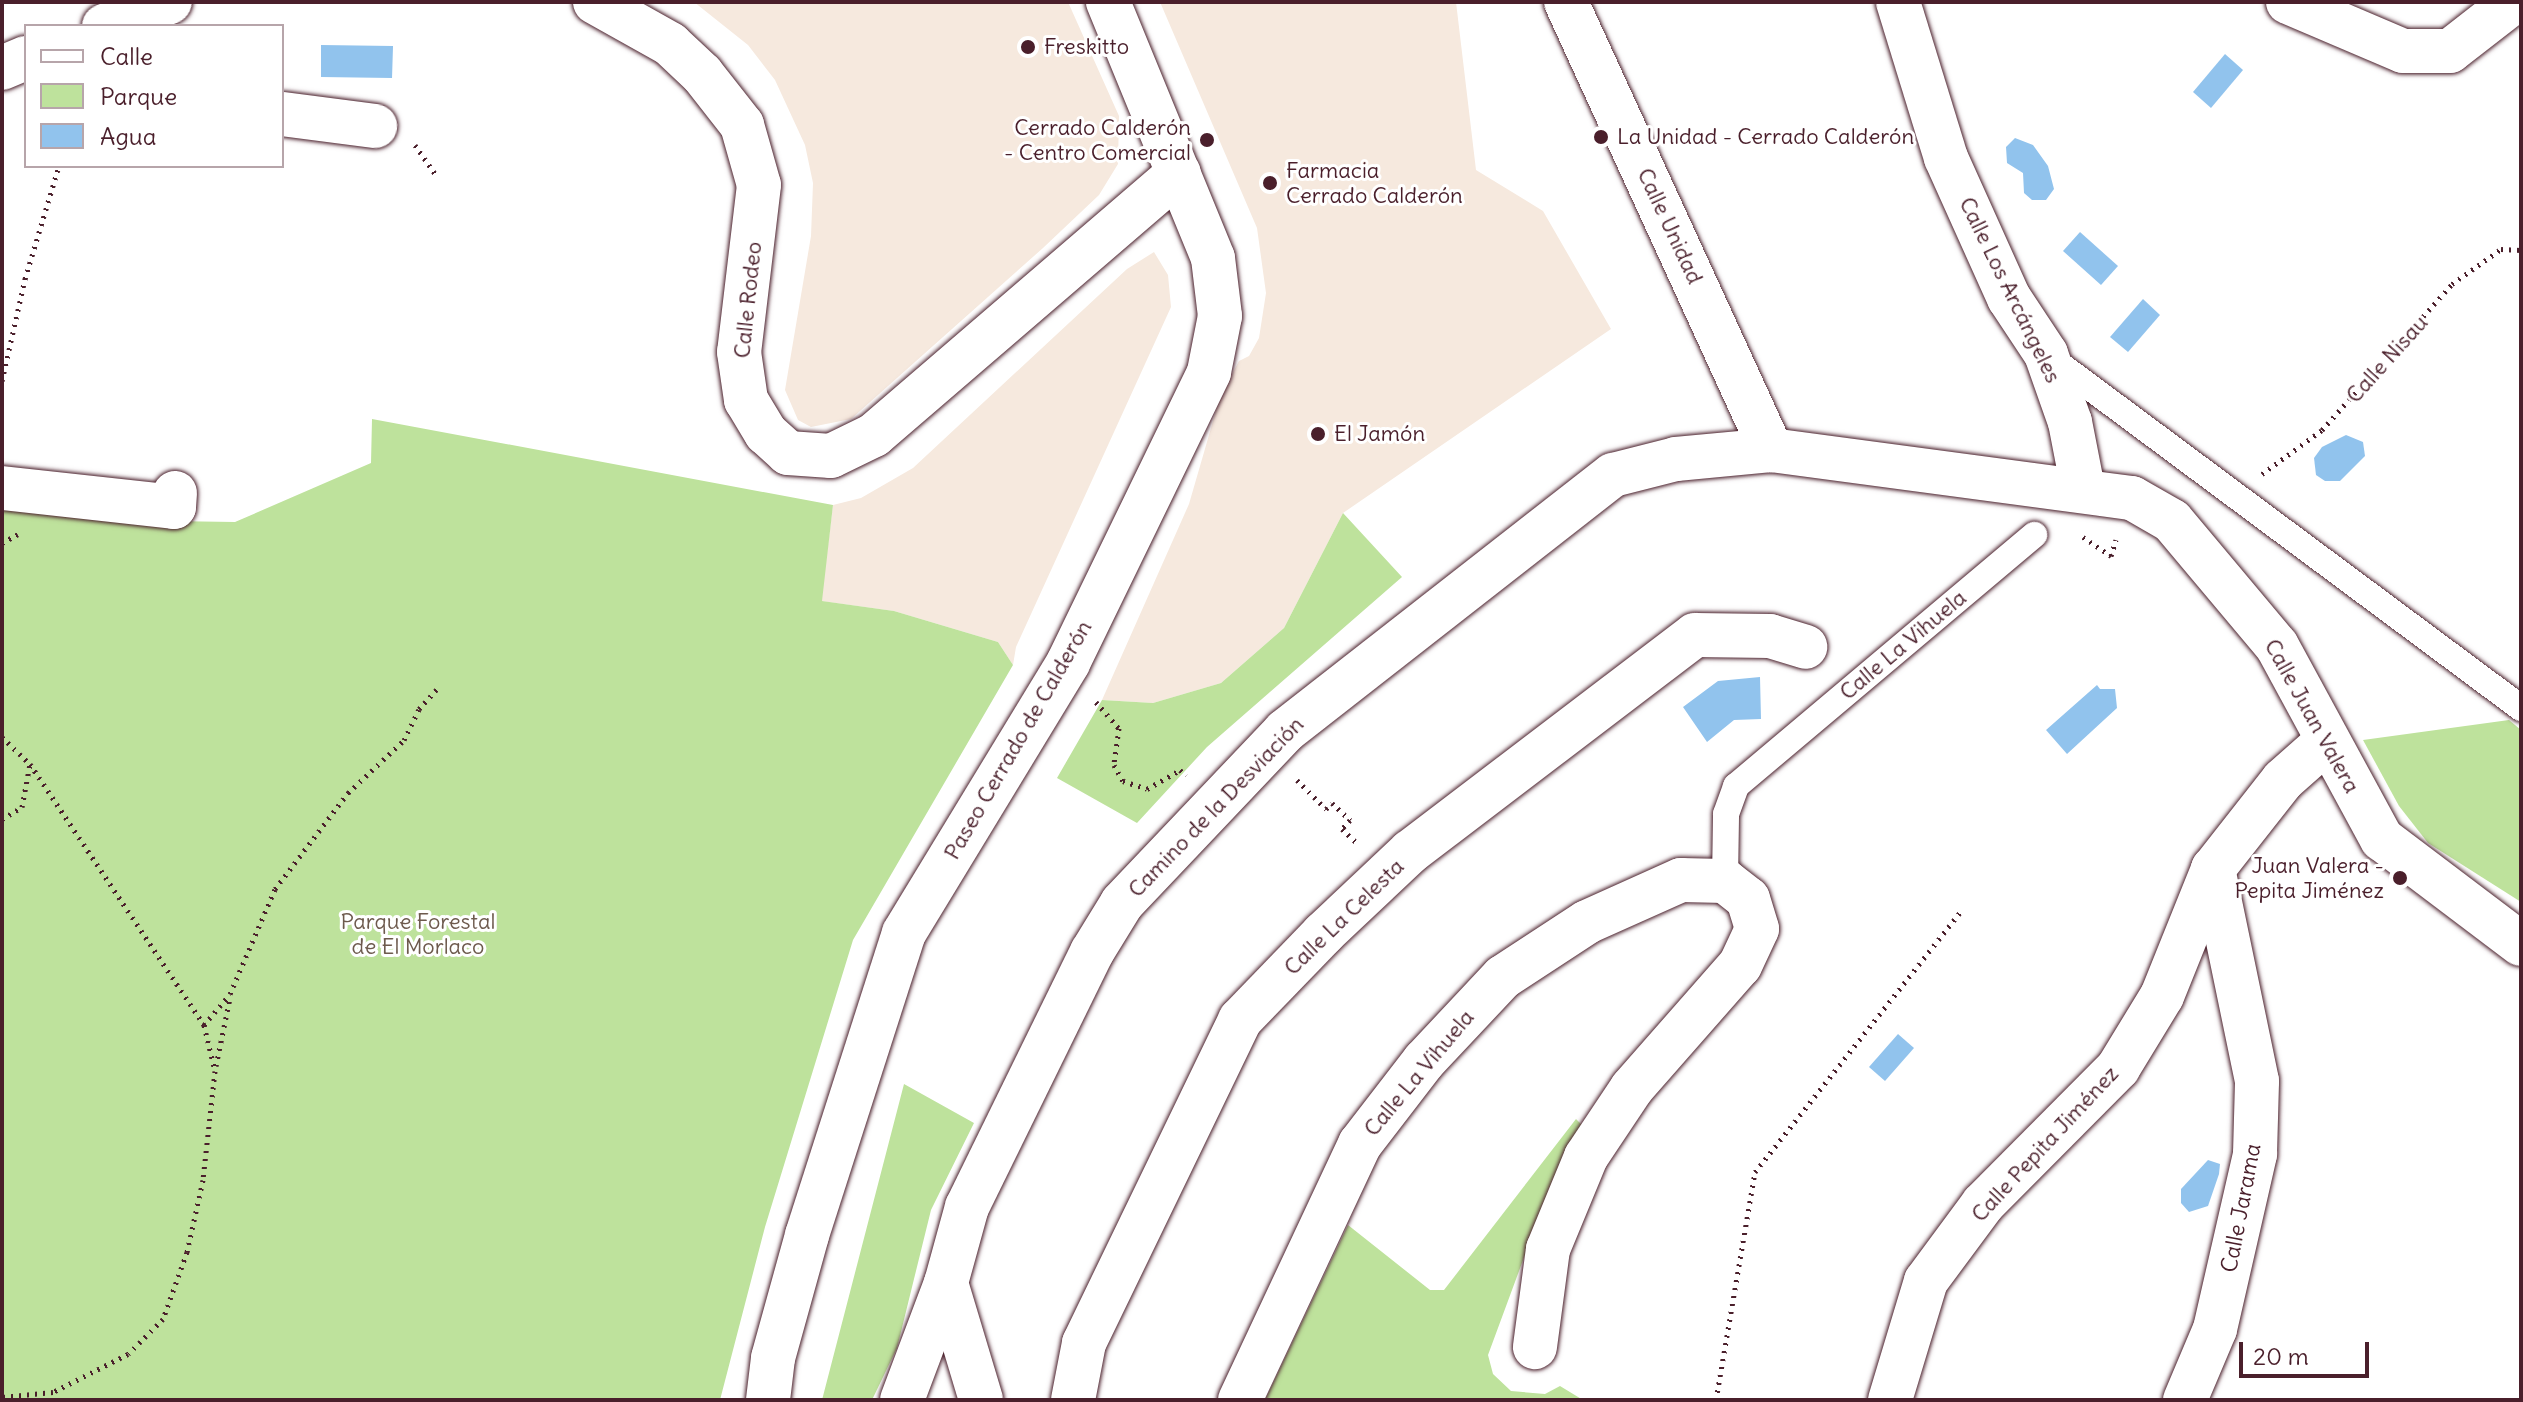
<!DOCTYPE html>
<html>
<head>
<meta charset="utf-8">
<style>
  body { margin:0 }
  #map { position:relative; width:2523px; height:1402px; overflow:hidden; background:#fff; font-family:Delius,sans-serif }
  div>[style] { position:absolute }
  .built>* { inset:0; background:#f6e9de }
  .green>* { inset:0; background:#bee29c }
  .water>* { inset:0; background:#91c3ed }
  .path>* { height:5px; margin-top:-2.5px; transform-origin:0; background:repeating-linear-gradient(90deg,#4a1f2b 0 2px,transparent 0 8px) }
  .roads { filter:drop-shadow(0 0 2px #4a1f2b) drop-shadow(0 0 2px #4a1f2b) }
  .lane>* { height:26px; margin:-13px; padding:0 13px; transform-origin:13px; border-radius:13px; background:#fff }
  .street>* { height:44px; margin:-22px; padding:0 22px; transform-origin:22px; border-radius:22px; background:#fff }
  .secondary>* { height:44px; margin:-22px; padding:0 22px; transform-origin:22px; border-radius:22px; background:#fff }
  .dots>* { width:22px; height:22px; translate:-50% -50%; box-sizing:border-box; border:4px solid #fff; border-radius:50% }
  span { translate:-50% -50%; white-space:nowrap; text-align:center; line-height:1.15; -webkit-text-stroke:6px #fff; paint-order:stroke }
  .poi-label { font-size:22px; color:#4a1f2b }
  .left { translate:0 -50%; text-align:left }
  .right { translate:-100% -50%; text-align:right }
  .street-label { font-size:22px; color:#4a1f2b }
  .park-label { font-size:22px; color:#6d5a4d }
  .frame { position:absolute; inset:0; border:4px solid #4a1f2b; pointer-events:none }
  .legend { position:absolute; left:24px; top:24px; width:260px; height:144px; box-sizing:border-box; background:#fff; border:2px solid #b7a5aa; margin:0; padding:10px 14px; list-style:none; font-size:24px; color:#4a1f2b }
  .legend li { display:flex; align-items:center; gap:16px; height:40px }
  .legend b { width:40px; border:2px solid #b7a5aa }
  .scale { position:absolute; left:2239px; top:1342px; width:130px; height:36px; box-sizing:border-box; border:4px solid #4a1f2b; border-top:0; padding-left:10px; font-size:24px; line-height:28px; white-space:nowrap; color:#4a1f2b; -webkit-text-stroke:6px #fff; paint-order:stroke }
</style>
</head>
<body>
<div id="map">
  <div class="built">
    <div style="clip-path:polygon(694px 2px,1068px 2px,1119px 116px,1118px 164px,1099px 195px,1043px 248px,851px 419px,811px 427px,798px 420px,785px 390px,811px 236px,813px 183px,805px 145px,775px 80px,748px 45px)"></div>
    <div style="clip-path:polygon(1160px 2px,1456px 2px,1476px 170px,1543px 211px,1611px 329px,1343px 513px,1284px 628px,1221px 683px,1153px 703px,1102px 700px,1189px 504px,1220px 397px,1239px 361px,1249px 356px,1259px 338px,1266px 293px,1257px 228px)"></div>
    <div style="clip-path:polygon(1154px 252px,1168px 275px,1171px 307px,1016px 647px,1013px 665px,998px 642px,894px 611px,821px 601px,833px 505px,861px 498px,913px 468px,1127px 269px)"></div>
  </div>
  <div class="green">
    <div style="clip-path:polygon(372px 419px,833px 505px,822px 601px,894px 611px,998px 642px,1013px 665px,853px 940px,765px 1227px,720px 1400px,2px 1400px,2px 502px,168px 521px,235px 522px,371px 463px)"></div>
    <div style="clip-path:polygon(1343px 513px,1402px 577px,1207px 747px,1137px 823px,1057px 778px,1102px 700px,1153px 703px,1221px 683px,1284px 628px)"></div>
    <div style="clip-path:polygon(2509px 720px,2521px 730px,2521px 902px,2428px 843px,2399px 806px,2363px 740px)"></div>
    <div style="clip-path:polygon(904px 1084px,974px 1123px,931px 1210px,897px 1348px,872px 1400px,822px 1400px)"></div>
    <div style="clip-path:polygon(1576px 1119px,1582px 1125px,1553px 1179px,1488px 1355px,1493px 1374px,1511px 1391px,1545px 1394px,1560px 1386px,1583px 1400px,1265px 1400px,1348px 1225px,1430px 1290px,1444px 1290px)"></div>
  </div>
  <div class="water">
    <div style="clip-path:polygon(321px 45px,393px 46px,392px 78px,321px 77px)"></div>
    <div style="clip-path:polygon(2225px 54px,2243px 70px,2211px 108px,2193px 92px)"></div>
    <div style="clip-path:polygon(2015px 138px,2033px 145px,2048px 166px,2054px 189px,2046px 200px,2032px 200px,2024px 193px,2023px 173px,2007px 163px,2006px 147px)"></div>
    <div style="clip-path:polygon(2080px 232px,2118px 266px,2101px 285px,2063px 251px)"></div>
    <div style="clip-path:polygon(2143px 299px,2160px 315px,2128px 352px,2110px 337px)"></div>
    <div style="clip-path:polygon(2346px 435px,2363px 442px,2365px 456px,2340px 481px,2325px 481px,2316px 475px,2314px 458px,2322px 447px)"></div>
    <div style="clip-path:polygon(1760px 677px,1761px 719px,1734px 720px,1707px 742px,1683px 707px,1718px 681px)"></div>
    <div style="clip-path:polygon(2097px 685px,2100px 689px,2115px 689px,2117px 708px,2067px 754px,2046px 730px)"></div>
    <div style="clip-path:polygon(1898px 1034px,1914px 1048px,1885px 1081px,1869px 1067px)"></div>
    <div style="clip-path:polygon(2208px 1160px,2220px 1164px,2219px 1174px,2208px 1206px,2189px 1212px,2181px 1203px,2181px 1189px)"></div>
  </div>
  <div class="path">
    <div style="left:415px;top:145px;width:39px;rotate:55deg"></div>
    <div style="left:2px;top:381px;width:105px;rotate:-77.3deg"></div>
    <div style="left:25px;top:279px;width:118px;rotate:-73.3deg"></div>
    <div style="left:2262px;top:474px;width:74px;rotate:-36.3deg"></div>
    <div style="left:2322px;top:430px;width:195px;rotate:-48.3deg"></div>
    <div style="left:2452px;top:284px;width:60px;rotate:-35.5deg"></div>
    <div style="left:2501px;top:249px;width:20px;rotate:3deg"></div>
    <div style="left:2083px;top:537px;width:34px;rotate:34deg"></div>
    <div style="left:2111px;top:556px;width:17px;rotate:-73deg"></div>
    <div style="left:2px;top:543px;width:18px;rotate:-29deg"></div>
    <div style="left:1096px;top:702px;width:35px;rotate:49deg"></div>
    <div style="left:1119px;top:728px;width:37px;rotate:98deg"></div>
    <div style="left:1114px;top:765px;width:18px;rotate:61deg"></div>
    <div style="left:1123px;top:781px;width:25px;rotate:18deg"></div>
    <div style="left:1147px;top:789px;width:38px;rotate:-30deg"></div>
    <div style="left:1180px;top:770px;width:8px;rotate:40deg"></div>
    <div style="left:2px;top:737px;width:39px;rotate:44deg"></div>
    <div style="left:30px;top:764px;width:314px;rotate:56.3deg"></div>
    <div style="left:204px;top:1025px;width:47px;rotate:76.6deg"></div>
    <div style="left:215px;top:1071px;width:110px;rotate:96.3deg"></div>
    <div style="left:203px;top:1180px;width:74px;rotate:102.5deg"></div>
    <div style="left:187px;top:1252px;width:71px;rotate:109.7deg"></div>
    <div style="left:163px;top:1319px;width:49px;rotate:135deg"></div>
    <div style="left:128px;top:1354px;width:84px;rotate:153.1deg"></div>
    <div style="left:53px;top:1392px;width:51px;rotate:174.4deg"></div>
    <div style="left:1297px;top:780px;width:41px;rotate:45deg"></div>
    <div style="left:1326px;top:809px;width:8px;rotate:-45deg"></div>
    <div style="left:1332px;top:803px;width:25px;rotate:43deg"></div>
    <div style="left:1350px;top:820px;width:12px;rotate:132deg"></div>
    <div style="left:1342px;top:829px;width:21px;rotate:43deg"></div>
    <div style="left:2px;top:819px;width:23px;rotate:-31deg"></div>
    <div style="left:22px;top:807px;width:44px;rotate:-79.5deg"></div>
    <div style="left:204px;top:1025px;width:40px;rotate:-50deg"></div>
    <div style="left:230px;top:994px;width:114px;rotate:-66.8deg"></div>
    <div style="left:275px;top:889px;width:121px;rotate:-52.8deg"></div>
    <div style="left:348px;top:793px;width:77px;rotate:-43.4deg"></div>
    <div style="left:404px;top:740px;width:34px;rotate:-64deg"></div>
    <div style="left:419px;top:709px;width:28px;rotate:-48deg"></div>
    <div style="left:216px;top:1066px;width:69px;rotate:-78.4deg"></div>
    <div style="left:1716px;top:1400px;width:231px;rotate:-80.3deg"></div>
    <div style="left:1755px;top:1172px;width:334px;rotate:-51.7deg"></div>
  </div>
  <div class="roads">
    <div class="lane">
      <div style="left:2052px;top:359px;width:585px;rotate:36.65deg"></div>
      <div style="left:1725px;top:881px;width:67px;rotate:-89.1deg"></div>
      <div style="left:1726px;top:814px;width:30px;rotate:-70deg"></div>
      <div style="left:1736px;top:786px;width:390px;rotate:-40.1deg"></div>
    </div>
    <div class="street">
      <div style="left:282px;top:114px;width:94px;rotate:7.4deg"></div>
      <div style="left:2px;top:488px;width:173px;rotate:6.3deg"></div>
      <div style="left:174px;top:507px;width:14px;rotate:-86deg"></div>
      <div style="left:946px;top:1283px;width:122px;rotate:73.3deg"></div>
      <div style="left:1073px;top:1400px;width:58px;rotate:-79.1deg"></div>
      <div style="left:1084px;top:1343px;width:359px;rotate:-64.2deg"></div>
      <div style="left:1240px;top:1020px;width:120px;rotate:-46deg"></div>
      <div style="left:1323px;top:934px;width:120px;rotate:-43.3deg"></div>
      <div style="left:1410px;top:852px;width:358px;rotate:-37.3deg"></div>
      <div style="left:1695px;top:635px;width:75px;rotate:0.8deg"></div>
      <div style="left:1770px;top:636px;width:37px;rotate:17deg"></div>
      <div style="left:1240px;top:1400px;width:283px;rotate:-64.9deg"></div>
      <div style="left:1360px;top:1144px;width:105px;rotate:-52.4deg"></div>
      <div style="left:1424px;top:1061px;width:115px;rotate:-46.8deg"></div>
      <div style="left:1503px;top:977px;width:100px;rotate:-33.2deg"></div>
      <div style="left:1587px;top:922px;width:103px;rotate:-24.1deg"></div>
      <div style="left:1681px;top:880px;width:44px;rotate:1.3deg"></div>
      <div style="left:1725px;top:881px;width:29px;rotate:38deg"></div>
      <div style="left:1748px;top:899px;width:31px;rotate:73deg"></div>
      <div style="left:1757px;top:929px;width:40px;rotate:115deg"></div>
      <div style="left:1740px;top:965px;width:164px;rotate:131.3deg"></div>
      <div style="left:1632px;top:1088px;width:83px;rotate:123.7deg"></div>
      <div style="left:1586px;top:1157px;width:100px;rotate:112.4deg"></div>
      <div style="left:1548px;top:1249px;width:99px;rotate:97.6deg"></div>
      <div style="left:1890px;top:1400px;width:124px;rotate:-73.2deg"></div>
      <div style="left:1926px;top:1281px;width:96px;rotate:-53.5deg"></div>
      <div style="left:1983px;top:1204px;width:192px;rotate:-45.2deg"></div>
      <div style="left:2118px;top:1068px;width:84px;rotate:-58.6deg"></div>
      <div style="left:2162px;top:996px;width:137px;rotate:-68.1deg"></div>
      <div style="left:2213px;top:869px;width:113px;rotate:-51.8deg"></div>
      <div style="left:2283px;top:780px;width:57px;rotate:-41.5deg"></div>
      <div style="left:2185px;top:1400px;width:77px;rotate:-67.1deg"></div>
      <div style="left:2215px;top:1329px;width:180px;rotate:-77.1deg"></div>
      <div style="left:2255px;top:1154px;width:73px;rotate:-88.4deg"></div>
      <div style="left:2257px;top:1081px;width:217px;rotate:-101.7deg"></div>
    </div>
    <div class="secondary">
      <div style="left:595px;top:2px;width:86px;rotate:29.2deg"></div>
      <div style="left:670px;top:44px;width:44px;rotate:43.2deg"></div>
      <div style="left:702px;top:74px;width:65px;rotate:51.9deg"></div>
      <div style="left:742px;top:125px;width:62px;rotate:74.2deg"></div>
      <div style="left:759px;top:185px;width:168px;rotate:96.8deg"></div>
      <div style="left:739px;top:352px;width:49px;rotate:81.7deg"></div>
      <div style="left:746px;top:400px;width:39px;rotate:59deg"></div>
      <div style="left:766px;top:433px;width:30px;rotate:42deg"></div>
      <div style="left:788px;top:453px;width:43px;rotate:4deg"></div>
      <div style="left:831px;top:456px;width:48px;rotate:-26deg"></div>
      <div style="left:874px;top:435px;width:402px;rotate:-40.7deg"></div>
      <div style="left:1566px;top:2px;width:493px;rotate:65.4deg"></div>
      <div style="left:1898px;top:2px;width:163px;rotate:72.9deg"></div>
      <div style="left:1946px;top:158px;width:154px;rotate:65.8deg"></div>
      <div style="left:2009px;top:298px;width:67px;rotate:56.5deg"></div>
      <div style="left:2046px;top:354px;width:72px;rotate:70.6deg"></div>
      <div style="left:2070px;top:422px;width:68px;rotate:79deg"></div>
      <div style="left:2288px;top:2px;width:125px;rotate:23.1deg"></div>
      <div style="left:2403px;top:51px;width:47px"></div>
      <div style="left:2450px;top:51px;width:80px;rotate:-37.9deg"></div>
      <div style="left:104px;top:26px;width:70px;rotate:-20deg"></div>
      <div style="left:2px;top:68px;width:26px;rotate:-23deg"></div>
      <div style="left:768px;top:1400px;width:42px;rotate:-83.2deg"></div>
      <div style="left:773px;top:1358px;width:128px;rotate:-74.5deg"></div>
      <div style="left:807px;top:1235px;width:317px;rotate:-72.2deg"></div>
      <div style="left:904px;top:933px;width:316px;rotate:-58.7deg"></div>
      <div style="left:1068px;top:663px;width:323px;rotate:-64.1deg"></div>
      <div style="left:1209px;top:372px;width:57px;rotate:-78.9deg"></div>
      <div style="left:1220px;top:316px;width:58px;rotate:-96.9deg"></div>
      <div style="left:1213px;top:258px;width:277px;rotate:-112.3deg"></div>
      <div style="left:902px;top:1400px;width:125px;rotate:-69.4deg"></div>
      <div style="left:946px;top:1283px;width:79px;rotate:-74.6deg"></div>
      <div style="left:967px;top:1207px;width:284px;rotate:-63.9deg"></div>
      <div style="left:1092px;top:952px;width:57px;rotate:-58.5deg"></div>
      <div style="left:1122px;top:903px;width:237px;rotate:-46.5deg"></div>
      <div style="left:1285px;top:731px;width:416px;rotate:-38deg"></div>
      <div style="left:1613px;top:475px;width:65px;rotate:-14.3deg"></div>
      <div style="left:1676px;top:459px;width:95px;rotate:-5.4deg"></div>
      <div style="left:1771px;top:450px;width:364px;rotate:7.6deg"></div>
      <div style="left:2132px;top:498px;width:46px;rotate:29.9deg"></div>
      <div style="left:2172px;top:521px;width:163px;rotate:50deg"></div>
      <div style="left:2277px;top:646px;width:220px;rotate:61.5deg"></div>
      <div style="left:2382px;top:839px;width:174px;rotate:37.1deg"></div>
    </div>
  </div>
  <div class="dots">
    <div style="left:1028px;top:47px;background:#4a1f2b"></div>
    <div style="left:1601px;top:137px;background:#4a1f2b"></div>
    <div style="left:1207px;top:140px;background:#4a1f2b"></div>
    <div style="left:1270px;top:183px;background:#4a1f2b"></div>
    <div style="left:1318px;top:434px;background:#4a1f2b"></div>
    <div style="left:2400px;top:878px;background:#4a1f2b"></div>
  </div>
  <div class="poi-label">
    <span class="left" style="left:1044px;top:47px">Freskitto</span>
    <span class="right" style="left:1191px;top:140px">Cerrado Calderón<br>- Centro Comercial</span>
    <span class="left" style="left:1617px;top:137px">La Unidad - Cerrado Calderón</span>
    <span class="left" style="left:1286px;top:183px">Farmacia<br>Cerrado Calderón</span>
    <span class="left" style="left:1334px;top:434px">El Jamón</span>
    <span class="right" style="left:2384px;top:878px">Juan Valera -<br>Pepita Jiménez</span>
  </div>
  <div class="street-label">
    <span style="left:1670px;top:226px;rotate:65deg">Calle Unidad</span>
    <span style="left:2010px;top:290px;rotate:64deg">Calle Los Arcángeles</span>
    <span style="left:748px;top:300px;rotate:-84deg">Calle Rodeo</span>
    <span style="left:2387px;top:359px;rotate:-48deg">Calle Nisau</span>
    <span style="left:1903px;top:645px;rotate:-40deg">Calle La Vihuela</span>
    <span style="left:2312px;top:716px;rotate:61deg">Calle Juan Valera</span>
    <span style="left:1018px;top:740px;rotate:-60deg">Paseo Cerrado de Calderón</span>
    <span style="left:1216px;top:807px;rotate:-46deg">Camino de la Desviación</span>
    <span style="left:1344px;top:917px;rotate:-44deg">Calle La Celesta</span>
    <span style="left:1419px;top:1073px;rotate:-50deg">Calle La Vihuela</span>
    <span style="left:2045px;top:1144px;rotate:-47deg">Calle Pepita Jiménez</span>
    <span style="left:2241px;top:1208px;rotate:-79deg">Calle Jarama</span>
  </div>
  <div class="park-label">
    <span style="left:418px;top:934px">Parque Forestal<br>de El Morlaco</span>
  </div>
  <div class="frame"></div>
  <ul class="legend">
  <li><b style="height:10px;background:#fff"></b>Calle</li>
  <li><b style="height:22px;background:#bee29c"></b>Parque</li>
  <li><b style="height:22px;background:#91c3ed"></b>Agua</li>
  </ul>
  <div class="scale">20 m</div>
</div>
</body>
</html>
